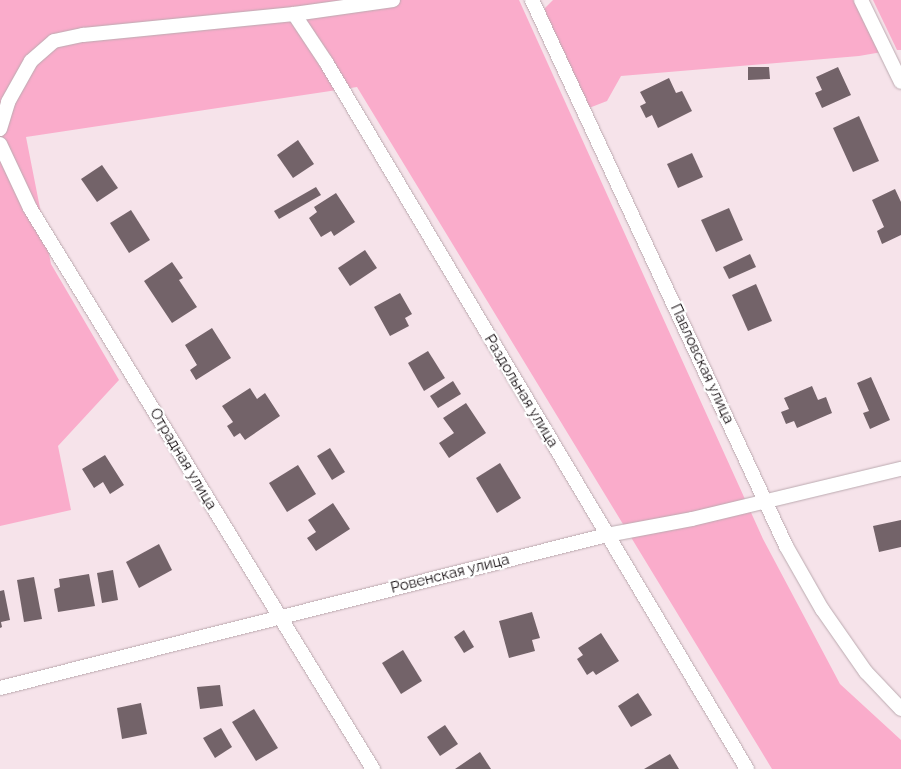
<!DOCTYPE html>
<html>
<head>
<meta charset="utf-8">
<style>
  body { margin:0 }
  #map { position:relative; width:901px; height:769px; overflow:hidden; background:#f6e3ea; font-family:Raleway,sans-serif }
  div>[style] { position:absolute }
  .green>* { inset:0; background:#faaccb }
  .building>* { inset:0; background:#736369 }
  .roads { filter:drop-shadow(0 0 1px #bbaab0) drop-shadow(0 0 1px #bbaab0) }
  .minor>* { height:14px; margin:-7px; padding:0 7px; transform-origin:7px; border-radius:7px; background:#fff }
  span { translate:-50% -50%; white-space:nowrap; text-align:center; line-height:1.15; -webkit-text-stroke:4.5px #fff; paint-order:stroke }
  .street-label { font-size:15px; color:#181114 }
</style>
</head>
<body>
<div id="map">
  <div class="green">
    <div style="clip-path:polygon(0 0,519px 0,763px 539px,840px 684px,901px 740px,901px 769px,772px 769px,357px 87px,26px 137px,51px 264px,119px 380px,58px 446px,71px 510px,0 526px)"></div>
    <div style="clip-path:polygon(553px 0,857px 0,882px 52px,859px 56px,621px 76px,607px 101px,589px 108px,544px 20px,545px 8px)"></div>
    <div style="clip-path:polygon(873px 0,901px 0,901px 50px,897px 50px)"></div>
  </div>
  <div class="building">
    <div style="clip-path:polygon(748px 67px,769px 67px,770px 79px,748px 80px)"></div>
    <div style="clip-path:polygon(838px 67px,851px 95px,822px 108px,815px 93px,822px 90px,816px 77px)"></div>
    <div style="clip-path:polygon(669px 78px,676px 93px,682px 91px,692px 111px,658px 128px,652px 115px,646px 118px,640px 106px,646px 103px,640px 92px)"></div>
    <div style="clip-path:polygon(859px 116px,879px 161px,853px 172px,833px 128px)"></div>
    <div style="clip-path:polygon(298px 140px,314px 164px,293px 178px,277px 155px)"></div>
    <div style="clip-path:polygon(692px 153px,703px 177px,678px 188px,667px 164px)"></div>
    <div style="clip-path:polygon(102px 165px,118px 188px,97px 202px,81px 179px)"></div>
    <div style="clip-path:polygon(316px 187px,321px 195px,279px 219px,274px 211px)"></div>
    <div style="clip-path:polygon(895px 189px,901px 202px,901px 235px,882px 244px,877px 231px,884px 227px,872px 200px)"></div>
    <div style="clip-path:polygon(336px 193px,355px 222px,334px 236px,331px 231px,321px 237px,309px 218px,317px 212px,314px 207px)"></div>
    <div style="clip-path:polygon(729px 208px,743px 240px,716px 252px,701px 220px)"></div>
    <div style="clip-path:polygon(131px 210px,150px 240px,129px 253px,110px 223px)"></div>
    <div style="clip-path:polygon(365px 250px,377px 268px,350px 286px,338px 268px)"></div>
    <div style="clip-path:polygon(750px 254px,756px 267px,729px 279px,723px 267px)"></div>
    <div style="clip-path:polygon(172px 262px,183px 278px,179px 280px,197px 307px,172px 323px,144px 281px)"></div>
    <div style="clip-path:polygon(756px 284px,772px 321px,748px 331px,732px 295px)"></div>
    <div style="clip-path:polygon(400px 293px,412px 314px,405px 318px,409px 326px,390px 336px,374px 307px)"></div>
    <div style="clip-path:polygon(212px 328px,231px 358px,196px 380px,190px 370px,197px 365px,185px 345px)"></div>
    <div style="clip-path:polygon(428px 351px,445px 378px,424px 391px,408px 363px)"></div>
    <div style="clip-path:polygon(871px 377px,890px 420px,870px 429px,863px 413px,869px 411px,857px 383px)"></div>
    <div style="clip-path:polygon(453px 381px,461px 394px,438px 408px,430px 396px)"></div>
    <div style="clip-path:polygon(812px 386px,818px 400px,826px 397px,832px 413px,797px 428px,794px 421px,786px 424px,781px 412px,789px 409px,784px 398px)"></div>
    <div style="clip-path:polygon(250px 388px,257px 399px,265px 393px,280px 416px,245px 440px,240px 433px,234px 437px,227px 426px,233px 422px,222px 406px)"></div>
    <div style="clip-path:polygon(466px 403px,486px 433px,449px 458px,439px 443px,454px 433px,443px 418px)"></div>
    <div style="clip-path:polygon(330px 448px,345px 472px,332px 480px,317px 456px)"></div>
    <div style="clip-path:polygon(105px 455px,124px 485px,110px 494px,103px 482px,94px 488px,82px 469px)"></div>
    <div style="clip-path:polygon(500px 463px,521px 498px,497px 513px,476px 478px)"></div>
    <div style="clip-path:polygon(298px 465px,316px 494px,287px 512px,269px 483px)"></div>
    <div style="clip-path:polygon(333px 503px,350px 529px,316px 551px,307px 538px,316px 532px,308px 520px)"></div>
    <div style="clip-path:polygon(901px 520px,901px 547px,879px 552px,873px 526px)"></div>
    <div style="clip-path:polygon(159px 544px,172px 570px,139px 588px,126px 562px)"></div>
    <div style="clip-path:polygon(113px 570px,118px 600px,102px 603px,97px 573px)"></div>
    <div style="clip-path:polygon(89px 574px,95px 606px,58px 612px,54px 589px,60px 587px,59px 579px)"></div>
    <div style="clip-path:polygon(34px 577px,42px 619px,24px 622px,17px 580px)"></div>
    <div style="clip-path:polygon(4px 590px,10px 620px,1px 622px,2px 627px,0 628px,0 591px)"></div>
    <div style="clip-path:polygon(532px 612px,540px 638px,532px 640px,535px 651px,509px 658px,499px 621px)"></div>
    <div style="clip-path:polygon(464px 630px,474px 647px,464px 653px,454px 637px)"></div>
    <div style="clip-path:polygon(601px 633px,619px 661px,596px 675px,593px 671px,587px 675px,577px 659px,583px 655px,578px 648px)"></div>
    <div style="clip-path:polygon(403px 650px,422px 681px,401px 694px,382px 663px)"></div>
    <div style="clip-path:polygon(220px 685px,223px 706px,200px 709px,197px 687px)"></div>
    <div style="clip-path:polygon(638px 693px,652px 715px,631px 727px,618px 706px)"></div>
    <div style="clip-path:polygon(141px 703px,147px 734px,122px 739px,117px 708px)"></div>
    <div style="clip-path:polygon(254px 709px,278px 748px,256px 761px,232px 722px)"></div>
    <div style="clip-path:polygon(445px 725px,458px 744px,440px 756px,427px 737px)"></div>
    <div style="clip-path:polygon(221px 728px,232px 747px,215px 758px,203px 738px)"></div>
    <div style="clip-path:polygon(480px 752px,491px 769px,455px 769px)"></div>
    <div style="clip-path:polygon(670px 754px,679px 769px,644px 769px)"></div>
  </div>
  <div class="roads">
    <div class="minor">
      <div style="left:532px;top:0;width:602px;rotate:65.05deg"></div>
      <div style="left:786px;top:546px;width:73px;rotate:60.3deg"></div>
      <div style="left:822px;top:609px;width:77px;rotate:55.1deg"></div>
      <div style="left:866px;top:672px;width:51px;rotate:46.6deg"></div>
      <div style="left:861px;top:0;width:91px;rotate:64deg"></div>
      <div style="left:294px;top:14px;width:58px;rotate:56.3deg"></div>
      <div style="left:326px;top:62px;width:823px;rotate:59.23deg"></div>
      <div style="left:0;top:129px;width:28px;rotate:-73deg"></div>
      <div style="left:8px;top:102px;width:47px;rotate:-60.7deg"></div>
      <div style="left:31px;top:61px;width:30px;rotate:-41deg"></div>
      <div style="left:54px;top:41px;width:30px;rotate:-12deg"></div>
      <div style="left:83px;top:35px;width:212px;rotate:-5.7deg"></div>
      <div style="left:294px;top:14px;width:100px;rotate:-8deg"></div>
      <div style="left:0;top:144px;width:71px;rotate:64.9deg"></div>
      <div style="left:30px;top:208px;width:658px;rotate:58.56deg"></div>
      <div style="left:0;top:688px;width:626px;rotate:-14.15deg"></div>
      <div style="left:607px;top:535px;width:86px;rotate:-10.7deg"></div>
      <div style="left:692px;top:519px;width:215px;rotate:-13.5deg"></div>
    </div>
  </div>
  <div class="street-label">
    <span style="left:702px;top:364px;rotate:65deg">Павловская улица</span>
    <span style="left:521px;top:391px;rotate:59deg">Раздольная улица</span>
    <span style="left:183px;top:459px;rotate:59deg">Отрадная улица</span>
    <span style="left:450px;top:574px;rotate:-14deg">Ровенская улица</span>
  </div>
</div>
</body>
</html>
